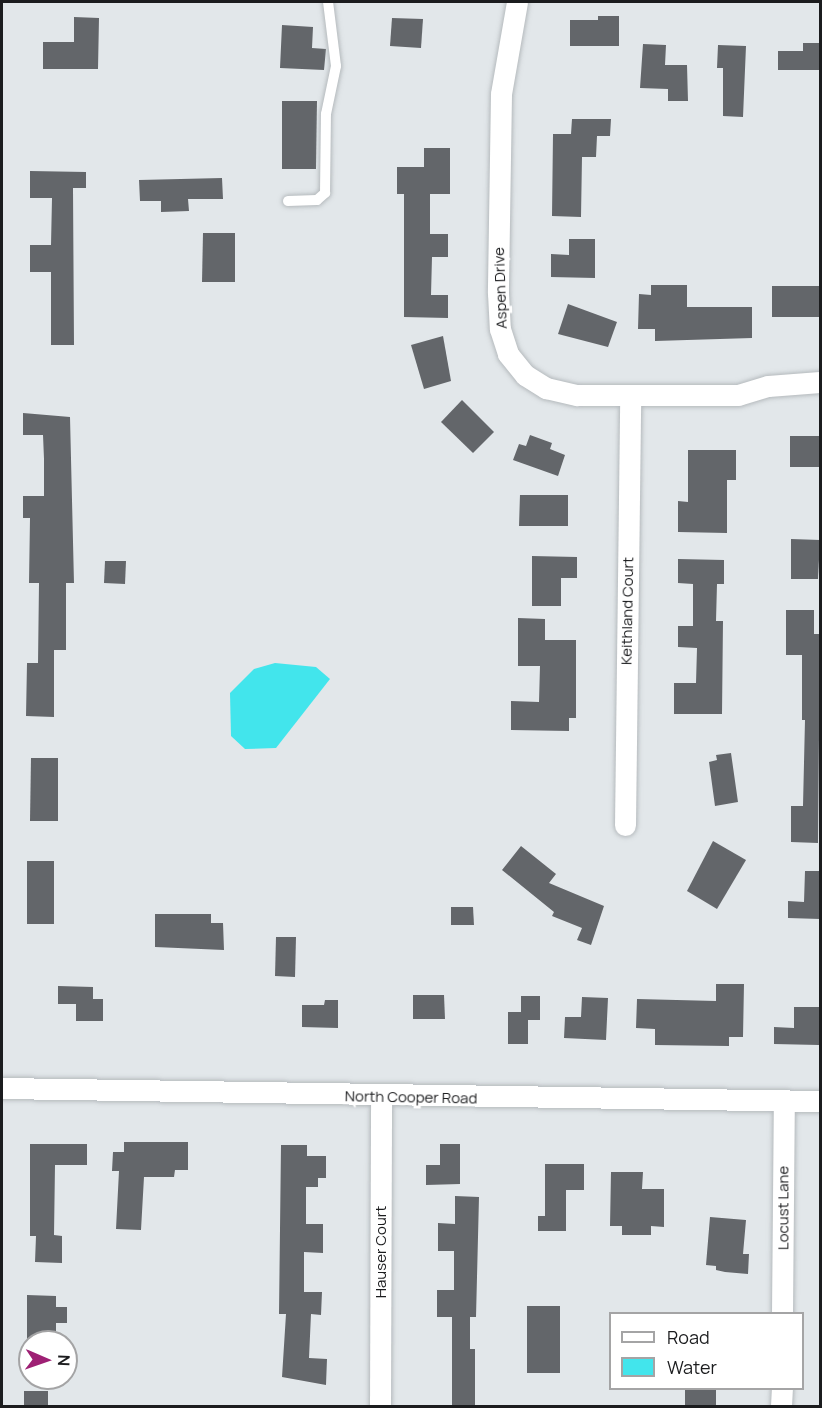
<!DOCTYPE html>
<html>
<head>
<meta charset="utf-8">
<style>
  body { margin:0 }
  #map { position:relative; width:822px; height:1408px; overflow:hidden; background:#e2e7ea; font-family:Manrope,sans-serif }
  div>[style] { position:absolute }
  .water>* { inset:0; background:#42e5ec }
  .building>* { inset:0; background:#63666a }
  .roads { filter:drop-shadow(0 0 2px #b5babd) drop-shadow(0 0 2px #b5babd) }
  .service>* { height:10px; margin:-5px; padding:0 5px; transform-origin:5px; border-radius:5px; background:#fff }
  .minor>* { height:21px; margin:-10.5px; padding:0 10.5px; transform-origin:10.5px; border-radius:10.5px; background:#fff }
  span { translate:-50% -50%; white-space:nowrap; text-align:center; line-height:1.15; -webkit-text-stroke:6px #fff; paint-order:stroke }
  .street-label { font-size:15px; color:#1b1c1e }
  .frame { position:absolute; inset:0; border:3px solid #1b1c1e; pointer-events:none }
  .legend { position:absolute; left:609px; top:1312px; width:195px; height:78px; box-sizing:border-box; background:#fff; border:2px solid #a4a4a5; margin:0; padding:8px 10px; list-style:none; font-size:18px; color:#1b1c1e }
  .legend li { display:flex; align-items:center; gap:12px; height:30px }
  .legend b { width:30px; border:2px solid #a4a4a5 }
  .north { position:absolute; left:18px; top:1330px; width:60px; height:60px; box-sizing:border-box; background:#fff; border:2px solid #a4a4a5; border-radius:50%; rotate:92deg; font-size:16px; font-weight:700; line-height:24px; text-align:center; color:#1b1c1e }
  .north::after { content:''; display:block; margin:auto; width:21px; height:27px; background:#9e2074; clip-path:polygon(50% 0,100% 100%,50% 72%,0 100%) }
</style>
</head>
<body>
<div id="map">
  <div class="water">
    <div style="clip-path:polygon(275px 663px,316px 667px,330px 679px,276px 748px,245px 749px,231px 736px,230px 693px,254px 669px)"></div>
  </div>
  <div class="building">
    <div style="clip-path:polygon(598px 16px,619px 16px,619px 46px,570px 46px,570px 20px,598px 20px)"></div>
    <div style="clip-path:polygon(74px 17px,99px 18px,98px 69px,43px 69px,43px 42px,74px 42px)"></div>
    <div style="clip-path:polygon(392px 18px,423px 19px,421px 48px,390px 46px)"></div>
    <div style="clip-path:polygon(282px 25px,313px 27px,312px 48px,326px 49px,324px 70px,280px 68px)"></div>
    <div style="clip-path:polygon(803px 43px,820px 43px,820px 70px,778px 70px,778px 51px,803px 51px)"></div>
    <div style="clip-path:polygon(643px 44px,666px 45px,665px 65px,687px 65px,688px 101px,668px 101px,668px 89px,640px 88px)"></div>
    <div style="clip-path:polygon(718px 45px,746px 46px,743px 117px,723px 116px,723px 68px,717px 68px)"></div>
    <div style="clip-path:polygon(282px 101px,317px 101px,316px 169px,282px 169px)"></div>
    <div style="clip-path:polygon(572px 119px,611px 119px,610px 136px,597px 136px,596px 157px,582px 157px,581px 217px,552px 216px,553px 134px,571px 134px)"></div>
    <div style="clip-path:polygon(424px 148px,450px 148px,450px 194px,430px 194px,430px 234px,448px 234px,448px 257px,432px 257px,431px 295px,448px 295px,448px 318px,404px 317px,404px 194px,397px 194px,397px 167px,424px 167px)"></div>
    <div style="clip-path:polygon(30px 171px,86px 172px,86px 188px,73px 188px,74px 345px,51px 345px,51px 272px,30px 272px,30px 245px,51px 245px,52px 198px,30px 198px)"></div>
    <div style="clip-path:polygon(222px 178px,223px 199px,188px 199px,189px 211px,161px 212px,161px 201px,140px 201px,139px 180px)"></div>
    <div style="clip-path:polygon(203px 233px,235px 233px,235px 282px,202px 282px)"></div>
    <div style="clip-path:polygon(569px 239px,595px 239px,595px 278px,551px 277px,551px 254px,569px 255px)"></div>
    <div style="clip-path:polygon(651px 285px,687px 285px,687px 307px,752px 307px,752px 338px,655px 341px,655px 329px,638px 329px,639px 294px,651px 295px)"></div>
    <div style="clip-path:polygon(772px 286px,820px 286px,820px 317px,772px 317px)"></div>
    <div style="clip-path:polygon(568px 304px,617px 322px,608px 347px,558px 334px)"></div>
    <div style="clip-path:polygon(443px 336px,451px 381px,424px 389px,411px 345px)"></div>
    <div style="clip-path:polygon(462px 400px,494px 432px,473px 453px,441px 422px)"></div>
    <div style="clip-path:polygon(23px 413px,70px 417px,74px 583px,66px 583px,66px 650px,54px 650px,54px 717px,26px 716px,27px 663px,38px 663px,39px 583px,29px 583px,30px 518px,23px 518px,23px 496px,44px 496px,44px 459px,43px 435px,23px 435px)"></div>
    <div style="clip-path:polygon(530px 435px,552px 443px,550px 449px,565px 455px,558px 476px,513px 460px,519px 444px,526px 446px)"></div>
    <div style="clip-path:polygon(790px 436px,820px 436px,820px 467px,790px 467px)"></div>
    <div style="clip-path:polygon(688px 450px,736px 450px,736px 480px,727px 480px,727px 533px,678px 532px,678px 501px,688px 502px)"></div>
    <div style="clip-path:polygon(520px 495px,568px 495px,568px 526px,519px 526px)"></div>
    <div style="clip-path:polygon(791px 539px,820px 540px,818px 579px,791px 579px)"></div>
    <div style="clip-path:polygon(532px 556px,577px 557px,577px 578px,561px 578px,561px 606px,532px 606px)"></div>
    <div style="clip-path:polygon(678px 559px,724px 560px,724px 584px,717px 584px,716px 621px,723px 621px,722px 714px,674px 714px,674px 683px,696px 683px,697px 648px,678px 647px,678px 626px,693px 626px,693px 584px,678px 583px)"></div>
    <div style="clip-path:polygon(105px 561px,126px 561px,125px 584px,104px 583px)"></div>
    <div style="clip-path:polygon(786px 610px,814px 610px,814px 634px,820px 634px,818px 843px,791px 842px,791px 806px,803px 806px,805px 720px,802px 720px,802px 655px,786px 655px)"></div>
    <div style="clip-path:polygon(518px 618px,545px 619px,545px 640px,576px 640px,576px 718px,569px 718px,569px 731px,511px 730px,511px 701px,539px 702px,540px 666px,518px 666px)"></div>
    <div style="clip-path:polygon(731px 753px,738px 802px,715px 806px,709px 762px,717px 760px,716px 755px)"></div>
    <div style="clip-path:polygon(31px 758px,58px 758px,58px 821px,30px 821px)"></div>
    <div style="clip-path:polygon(713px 841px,746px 860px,717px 909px,687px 891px)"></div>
    <div style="clip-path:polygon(521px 846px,556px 874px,549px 883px,604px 906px,591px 945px,577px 940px,582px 928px,552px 916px,554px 912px,502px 870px)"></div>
    <div style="clip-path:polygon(27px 861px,54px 861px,54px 924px,27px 924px)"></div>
    <div style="clip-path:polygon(805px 871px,820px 871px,820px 919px,788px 918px,788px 901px,804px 902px)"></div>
    <div style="clip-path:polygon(451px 907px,473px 907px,474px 925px,451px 925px)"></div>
    <div style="clip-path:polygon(155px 914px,211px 914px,211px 923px,223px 923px,224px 950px,155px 947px)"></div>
    <div style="clip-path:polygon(276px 937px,296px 937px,295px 977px,275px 976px)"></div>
    <div style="clip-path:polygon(716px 984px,744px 984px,743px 1037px,729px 1037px,729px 1046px,655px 1045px,655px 1029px,636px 1028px,637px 999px,716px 1001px)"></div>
    <div style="clip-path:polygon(58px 986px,93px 987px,93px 999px,103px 999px,103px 1021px,76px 1021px,76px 1004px,58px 1004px)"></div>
    <div style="clip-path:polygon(413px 995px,444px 995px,445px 1019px,413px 1019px)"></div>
    <div style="clip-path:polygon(521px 996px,540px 996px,540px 1020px,528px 1020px,528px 1044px,508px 1044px,508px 1012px,521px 1012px)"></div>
    <div style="clip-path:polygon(582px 997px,608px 998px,606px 1040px,564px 1038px,565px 1017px,581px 1017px)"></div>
    <div style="clip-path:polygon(325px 1000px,338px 1000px,338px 1028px,302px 1027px,302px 1005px,324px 1005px)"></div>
    <div style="clip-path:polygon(794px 1007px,820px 1007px,819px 1045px,774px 1044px,774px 1027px,794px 1028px)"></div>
    <div style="clip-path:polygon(124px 1142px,188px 1142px,188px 1170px,175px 1170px,174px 1177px,144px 1177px,141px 1230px,116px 1229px,119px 1171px,112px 1171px,113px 1152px,124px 1152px)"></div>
    <div style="clip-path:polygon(30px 1144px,87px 1144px,87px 1165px,55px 1165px,54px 1235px,62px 1236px,62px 1263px,35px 1262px,36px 1236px,30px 1236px)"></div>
    <div style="clip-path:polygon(440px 1144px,460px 1144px,460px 1184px,426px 1185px,426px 1165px,440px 1165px)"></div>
    <div style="clip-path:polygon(281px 1145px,307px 1145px,307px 1156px,326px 1156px,326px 1178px,318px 1178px,318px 1187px,306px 1187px,306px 1224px,323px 1224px,323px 1253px,304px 1252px,304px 1292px,322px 1292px,321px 1315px,311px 1314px,309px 1358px,327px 1359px,326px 1385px,282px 1377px,286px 1314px,279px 1314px)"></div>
    <div style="clip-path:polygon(545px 1164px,584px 1164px,584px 1190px,566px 1190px,566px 1231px,538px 1231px,538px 1216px,545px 1216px)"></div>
    <div style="clip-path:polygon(611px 1172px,643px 1172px,642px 1189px,664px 1189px,664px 1227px,651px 1226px,651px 1235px,622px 1235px,622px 1226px,610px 1226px)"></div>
    <div style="clip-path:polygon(455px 1196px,479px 1197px,476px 1317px,470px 1317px,470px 1349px,475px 1349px,475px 1407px,452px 1407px,452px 1317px,437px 1317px,437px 1290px,454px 1290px,454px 1251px,438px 1251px,438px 1223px,455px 1224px)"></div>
    <div style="clip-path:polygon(710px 1217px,746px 1220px,743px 1254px,749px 1254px,748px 1274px,725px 1272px,716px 1270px,716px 1266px,706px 1265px)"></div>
    <div style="clip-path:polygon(27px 1295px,56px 1296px,56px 1307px,67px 1307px,67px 1323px,56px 1323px,56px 1342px,27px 1342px)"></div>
    <div style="clip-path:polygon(527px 1306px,560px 1306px,560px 1373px,527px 1373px)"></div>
    <div style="clip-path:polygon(685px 1389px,716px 1389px,716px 1407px,685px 1407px)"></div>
    <div style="clip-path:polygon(24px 1391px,48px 1391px,48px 1407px,24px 1407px)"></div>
  </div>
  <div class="roads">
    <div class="service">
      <div style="left:288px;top:201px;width:29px;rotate:-2deg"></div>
      <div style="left:317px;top:200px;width:11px;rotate:-41deg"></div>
      <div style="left:325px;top:193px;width:79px;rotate:-89.3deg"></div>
      <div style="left:326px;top:114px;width:49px;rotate:-78.2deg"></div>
      <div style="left:336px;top:66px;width:64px;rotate:-97.1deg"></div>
    </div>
    <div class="minor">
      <div style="left:517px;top:2px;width:93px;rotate:99.9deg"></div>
      <div style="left:501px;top:94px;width:199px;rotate:90.9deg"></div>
      <div style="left:498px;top:293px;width:36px;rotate:87deg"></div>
      <div style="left:500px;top:329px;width:26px;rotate:72deg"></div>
      <div style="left:508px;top:354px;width:27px;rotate:51deg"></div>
      <div style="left:525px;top:375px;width:25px;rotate:32deg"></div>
      <div style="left:546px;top:388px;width:32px;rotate:13deg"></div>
      <div style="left:577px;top:395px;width:161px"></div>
      <div style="left:738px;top:395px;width:31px;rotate:-17deg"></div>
      <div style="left:768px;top:386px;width:52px;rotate:-4.4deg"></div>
      <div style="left:625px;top:825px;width:428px;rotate:-89.3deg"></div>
      <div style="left:2px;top:1088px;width:818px;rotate:0.91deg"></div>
      <div style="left:782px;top:1314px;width:212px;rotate:-89.5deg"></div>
      <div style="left:380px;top:1406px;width:309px;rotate:-89.8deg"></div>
      <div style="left:781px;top:1406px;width:18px;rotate:-87deg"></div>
    </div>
  </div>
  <div class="street-label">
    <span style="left:500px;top:288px;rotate:-92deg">Aspen Drive</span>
    <span style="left:627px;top:611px;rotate:-89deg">Keithland Court</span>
    <span style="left:411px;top:1097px;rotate:1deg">North Cooper Road</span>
    <span style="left:783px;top:1208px;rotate:-90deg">Locust Lane</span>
    <span style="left:381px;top:1252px;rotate:-90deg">Hauser Court</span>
  </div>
  <div class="frame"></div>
  <ul class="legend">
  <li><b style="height:8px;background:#fff"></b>Road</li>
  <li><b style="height:16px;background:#42e5ec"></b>Water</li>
  </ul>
  <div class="north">N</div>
</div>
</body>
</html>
